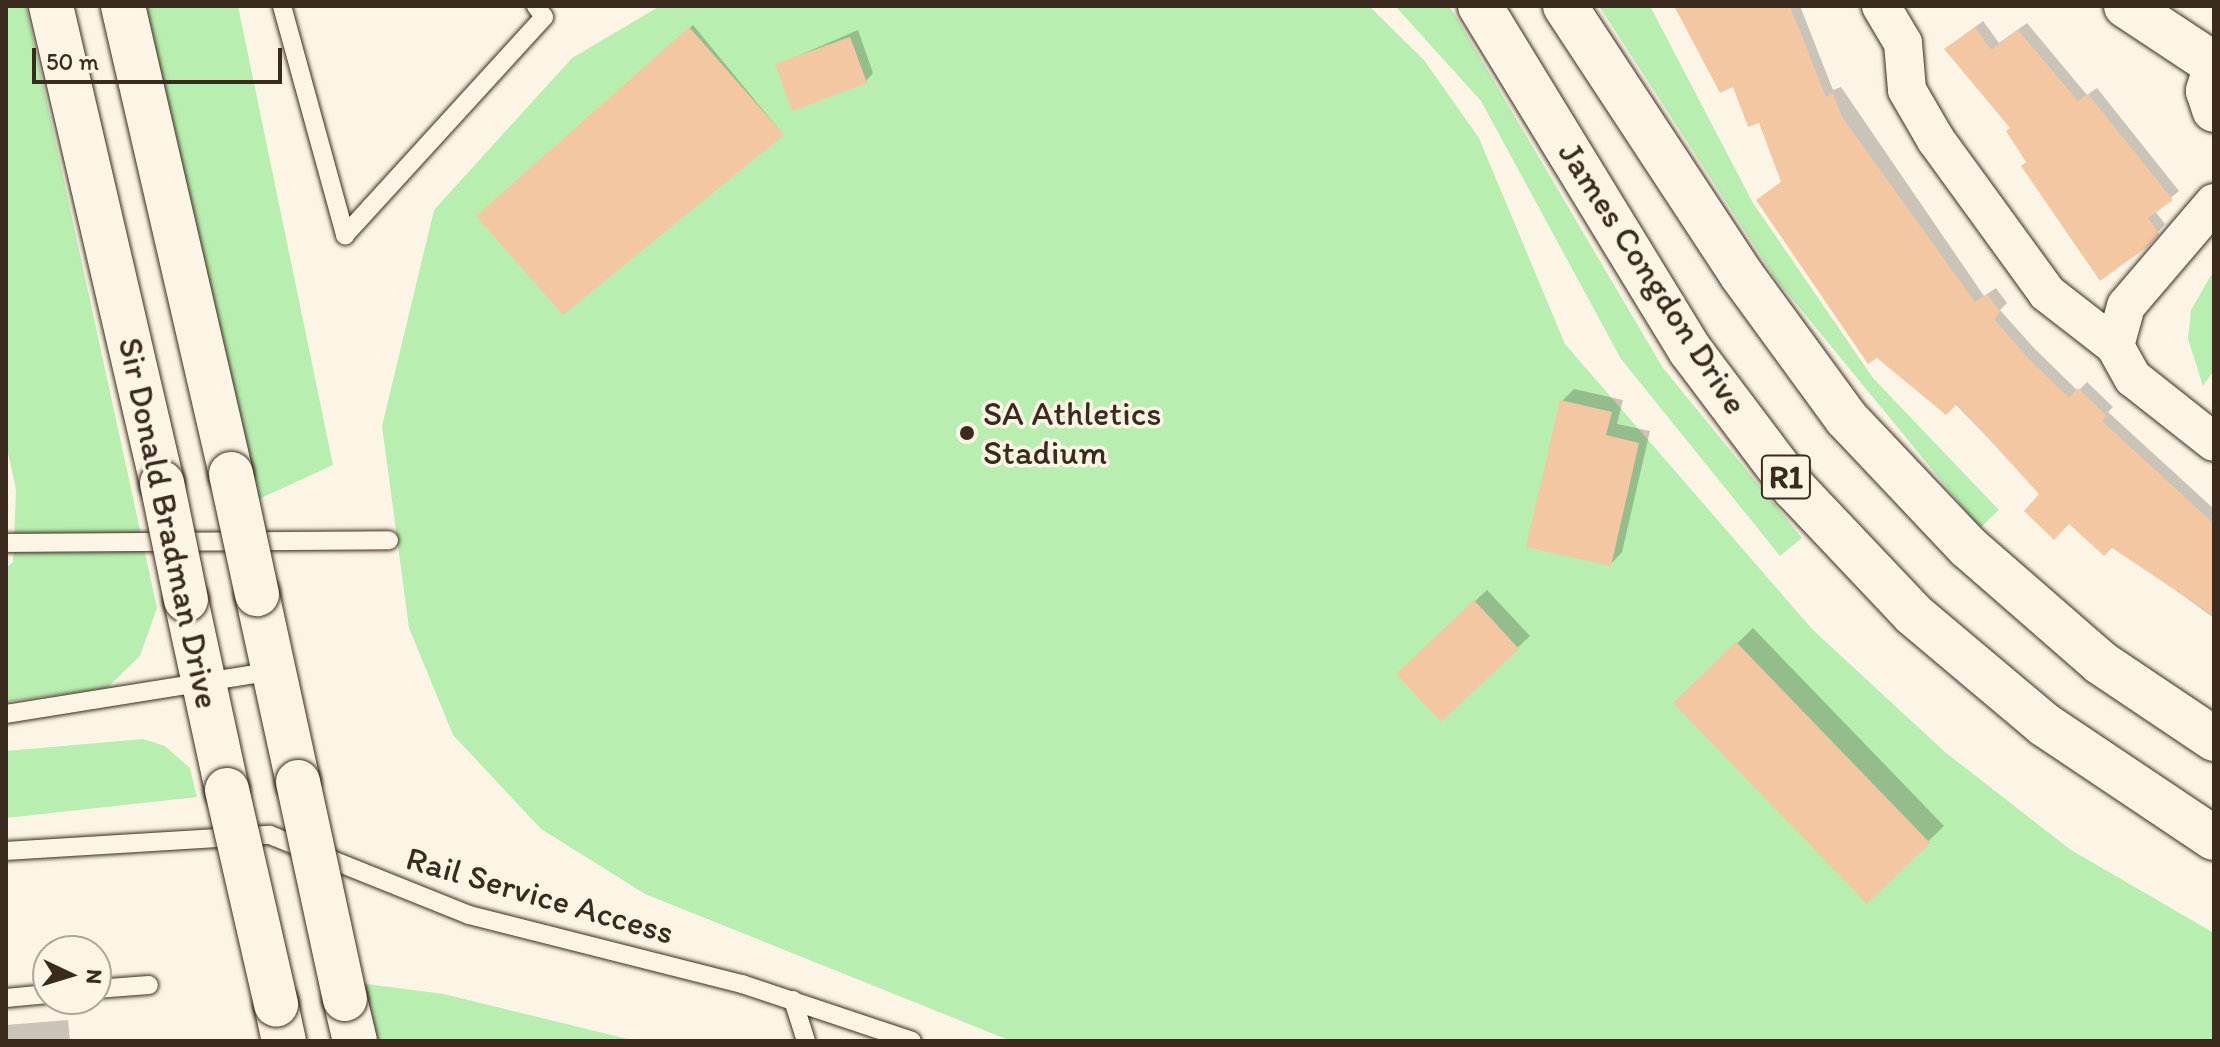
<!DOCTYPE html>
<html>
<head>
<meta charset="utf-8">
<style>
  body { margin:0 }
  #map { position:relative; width:2220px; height:1047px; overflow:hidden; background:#fcf5e5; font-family:Itim,sans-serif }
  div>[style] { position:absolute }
  .green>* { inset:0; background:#b8eeb0 }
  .shadow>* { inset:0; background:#0003 }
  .building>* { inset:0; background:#f4c7a3 }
  .roads { filter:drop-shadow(0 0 2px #3b2a1e) drop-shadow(0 0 2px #3b2a1e) }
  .service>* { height:18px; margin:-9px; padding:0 9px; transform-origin:9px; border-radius:9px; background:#fcf5e5 }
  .minor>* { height:38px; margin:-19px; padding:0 19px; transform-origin:19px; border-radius:19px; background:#fcf5e5 }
  .tertiary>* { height:44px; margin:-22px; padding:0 22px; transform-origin:22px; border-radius:22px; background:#fcf5e5 }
  .primary>* { height:44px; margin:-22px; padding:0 22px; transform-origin:22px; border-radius:22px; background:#fcf5e5 }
  .trunk>* { height:44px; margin:-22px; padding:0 22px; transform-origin:22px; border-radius:22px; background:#fcf5e5 }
  .bridges { filter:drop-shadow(0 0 2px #3b2a1e) drop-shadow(0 0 2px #3b2a1e) }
  .primary-bridge>* { height:44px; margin:-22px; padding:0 22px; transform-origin:22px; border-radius:22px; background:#fcf5e5 }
  .dots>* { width:22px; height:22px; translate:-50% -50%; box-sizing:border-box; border:4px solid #fcf5e5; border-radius:50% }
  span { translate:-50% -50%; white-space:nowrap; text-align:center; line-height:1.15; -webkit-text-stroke:7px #fcf5e5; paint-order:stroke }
  .shield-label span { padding:2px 6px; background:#fcf5e5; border:2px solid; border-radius:6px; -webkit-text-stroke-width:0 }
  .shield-label { font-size:32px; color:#3b2a1e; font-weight:700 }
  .street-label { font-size:34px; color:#3b2a1e }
  .poi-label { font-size:34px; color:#3b2a1e }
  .left { translate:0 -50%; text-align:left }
  .frame { position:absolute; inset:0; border:8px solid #3b2a1e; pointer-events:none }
  .north { position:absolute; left:32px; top:935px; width:80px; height:80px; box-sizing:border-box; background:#fcf5e5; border:2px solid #afa495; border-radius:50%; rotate:94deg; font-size:22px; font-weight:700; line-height:32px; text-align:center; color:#3b2a1e }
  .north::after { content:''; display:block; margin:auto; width:28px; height:36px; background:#3b2a1e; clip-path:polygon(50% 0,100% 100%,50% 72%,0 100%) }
  .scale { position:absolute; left:32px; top:48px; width:250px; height:36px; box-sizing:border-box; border:4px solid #3b2a1e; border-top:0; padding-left:10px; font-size:24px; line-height:28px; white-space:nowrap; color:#3b2a1e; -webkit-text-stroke:6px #fcf5e5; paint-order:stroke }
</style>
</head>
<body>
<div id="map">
  <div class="green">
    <div style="clip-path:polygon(6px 6px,26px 6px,157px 608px,140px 656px,107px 688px,6px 702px,6px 568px,13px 562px,16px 490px,6px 443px)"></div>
    <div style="clip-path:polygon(144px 6px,238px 6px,333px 465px,259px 499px)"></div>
    <div style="clip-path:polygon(660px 6px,1369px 6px,1424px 60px,1479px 138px,1565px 344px,1813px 630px,1945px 752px,2071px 850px,2214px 933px,2214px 1041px,1011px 1041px,645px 894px,541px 829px,453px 735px,409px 628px,382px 426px,434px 210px,572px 58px)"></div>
    <div style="clip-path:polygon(1395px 6px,1449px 6px,1455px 15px,1663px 368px,1802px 538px,1780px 556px,1621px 359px,1481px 101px)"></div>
    <div style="clip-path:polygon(1599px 6px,1650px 6px,1753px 203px,1873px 378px,1999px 510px,1980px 528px,1776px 279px)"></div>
    <div style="clip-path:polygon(2214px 270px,2214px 370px,2203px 386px,2188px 339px,2191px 310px)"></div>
    <div style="clip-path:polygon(143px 739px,165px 746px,190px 768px,197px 797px,6px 818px,6px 751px)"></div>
    <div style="clip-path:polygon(359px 983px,444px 994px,636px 1041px,372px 1041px)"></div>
  </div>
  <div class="shadow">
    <div style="clip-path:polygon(1679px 6px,1800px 6px,1833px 90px,1841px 87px,1984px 296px,1996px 288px,2007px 303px,2000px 310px,2035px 349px,2078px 391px,2087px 382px,2113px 407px,2108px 412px,2214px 509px,2214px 618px,2042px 494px,1759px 200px,1782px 181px,1761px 120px)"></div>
    <div style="clip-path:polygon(1983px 21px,1999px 43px,2027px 23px,2087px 95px,2097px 88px,2179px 191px,2155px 211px,2165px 224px,2158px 232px,2012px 127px,1955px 42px)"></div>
    <div style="clip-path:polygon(693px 25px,782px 133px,479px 216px)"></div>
    <div style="clip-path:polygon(858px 30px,873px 73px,866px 81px,777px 65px)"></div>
    <div style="clip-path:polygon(1574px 389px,1623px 400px,1617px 424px,1650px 431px,1622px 552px,1611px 564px,1562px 401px)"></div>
    <div style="clip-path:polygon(1487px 590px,1530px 636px,1441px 719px,1410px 662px)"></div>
    <div style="clip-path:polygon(1753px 628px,1944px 826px,1867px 901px,1676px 703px)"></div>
    <div style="clip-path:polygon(68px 1020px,70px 1041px,6px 1041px,6px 1025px)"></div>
  </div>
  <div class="building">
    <div style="clip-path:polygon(1674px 6px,1790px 6px,1826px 97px,1833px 93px,1842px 117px,1975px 302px,1987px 294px,2000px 312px,1994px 319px,2027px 357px,2069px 398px,2078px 388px,2107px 416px,2102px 421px,2214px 524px,2214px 616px,2112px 548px,2104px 556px,2069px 524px,2054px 540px,2024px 511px,2039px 494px,1957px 404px,1946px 415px,1877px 358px,1868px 364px,1756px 200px,1781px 182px,1759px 123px,1748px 127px,1733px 87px,1720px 93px)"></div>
    <div style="clip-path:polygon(689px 27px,784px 135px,563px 315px,476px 216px)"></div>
    <div style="clip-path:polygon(1975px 27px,1991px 50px,2018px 30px,2078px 101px,2088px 94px,2173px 200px,2148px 218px,2159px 234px,2147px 247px,2100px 281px,2021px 166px,2026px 162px,2006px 131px,2010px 128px,1944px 49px)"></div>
    <div style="clip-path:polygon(850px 37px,867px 83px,792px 111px,775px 64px)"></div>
    <div style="clip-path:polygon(1560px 400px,1612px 412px,1606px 435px,1639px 443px,1611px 566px,1526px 547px)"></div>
    <div style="clip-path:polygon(1474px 600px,1519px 649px,1441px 722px,1396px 674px)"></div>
    <div style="clip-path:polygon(1736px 642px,1930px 843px,1867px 904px,1673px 703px)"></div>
  </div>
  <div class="roads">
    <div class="service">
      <div style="left:282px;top:6px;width:238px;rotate:74.6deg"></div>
      <div style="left:345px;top:235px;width:295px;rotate:-47.6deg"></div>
      <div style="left:544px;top:17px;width:14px;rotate:-126deg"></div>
      <div style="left:6px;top:543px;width:383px;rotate:-0.4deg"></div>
      <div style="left:6px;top:714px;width:271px;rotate:-9.1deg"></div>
      <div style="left:6px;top:851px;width:264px;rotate:-3.5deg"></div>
      <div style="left:270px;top:835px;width:214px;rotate:21.9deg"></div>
      <div style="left:469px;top:915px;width:282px;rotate:14.2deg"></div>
      <div style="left:742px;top:984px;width:179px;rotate:18.5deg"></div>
      <div style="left:96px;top:989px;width:53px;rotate:-4.3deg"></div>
      <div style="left:6px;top:998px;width:42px;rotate:-5.4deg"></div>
      <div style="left:793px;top:1000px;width:43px;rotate:72.4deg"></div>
    </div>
    <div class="minor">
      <div style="left:1881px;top:6px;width:43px;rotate:59.3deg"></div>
      <div style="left:1903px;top:43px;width:47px;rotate:85.1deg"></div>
      <div style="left:1907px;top:90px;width:58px;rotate:59.9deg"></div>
      <div style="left:1936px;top:140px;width:189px;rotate:54deg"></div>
      <div style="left:2047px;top:293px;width:86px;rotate:37.9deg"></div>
      <div style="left:2214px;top:203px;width:135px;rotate:130.5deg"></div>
      <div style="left:2126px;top:306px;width:41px;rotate:105.4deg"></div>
      <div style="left:2115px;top:346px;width:37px;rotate:61deg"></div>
      <div style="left:2133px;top:378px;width:103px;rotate:38.3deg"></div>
    </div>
    <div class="tertiary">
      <div style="left:2126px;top:6px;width:105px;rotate:33.4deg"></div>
      <div style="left:2214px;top:71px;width:21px;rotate:107deg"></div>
      <div style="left:2208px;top:91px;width:20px;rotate:72deg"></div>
    </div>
    <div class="primary">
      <div style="left:51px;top:6px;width:490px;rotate:76.9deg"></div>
      <div style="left:123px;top:6px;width:480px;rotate:77deg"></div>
      <div style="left:257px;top:594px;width:192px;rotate:77.7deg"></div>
      <div style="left:186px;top:600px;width:194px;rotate:77.8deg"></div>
      <div style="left:345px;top:999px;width:43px;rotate:76.6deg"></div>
      <div style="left:276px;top:1004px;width:38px;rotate:78deg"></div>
    </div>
    <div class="trunk">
      <div style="left:1480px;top:6px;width:403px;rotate:58.6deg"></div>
      <div style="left:1690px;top:350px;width:173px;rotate:53deg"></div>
      <div style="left:1794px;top:488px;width:173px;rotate:46.6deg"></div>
      <div style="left:1913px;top:614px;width:172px;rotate:40.1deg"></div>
      <div style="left:2045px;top:725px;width:203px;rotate:33.8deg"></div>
      <div style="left:1565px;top:6px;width:321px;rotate:56.7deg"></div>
      <div style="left:1741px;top:274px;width:178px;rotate:53.9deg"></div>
      <div style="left:1846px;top:418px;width:178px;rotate:46.6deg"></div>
      <div style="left:1968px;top:547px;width:176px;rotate:41.1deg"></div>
      <div style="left:2101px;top:663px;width:136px;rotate:33.9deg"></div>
    </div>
  </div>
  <div class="bridges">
    <div class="primary-bridge">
      <div style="left:231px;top:474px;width:123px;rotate:77.8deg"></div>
      <div style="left:162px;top:483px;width:119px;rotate:78.4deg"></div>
      <div style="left:298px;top:782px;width:222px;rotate:77.8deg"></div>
      <div style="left:227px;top:790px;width:220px;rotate:77.1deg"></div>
    </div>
  </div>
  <div class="dots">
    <div style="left:967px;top:433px;background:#3b2a1e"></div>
  </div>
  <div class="shield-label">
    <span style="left:1786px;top:477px">R1</span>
  </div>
  <div class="street-label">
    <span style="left:1653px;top:278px;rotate:57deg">James Congdon Drive</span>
    <span style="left:169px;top:523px;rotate:78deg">Sir Donald Bradman Drive</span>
    <span style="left:540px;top:895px;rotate:16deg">Rail Service Access</span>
  </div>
  <div class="poi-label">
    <span class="left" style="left:983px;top:433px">SA Athletics<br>Stadium</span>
  </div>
  <div class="frame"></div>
  <div class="north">N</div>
  <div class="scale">50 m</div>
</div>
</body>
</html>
